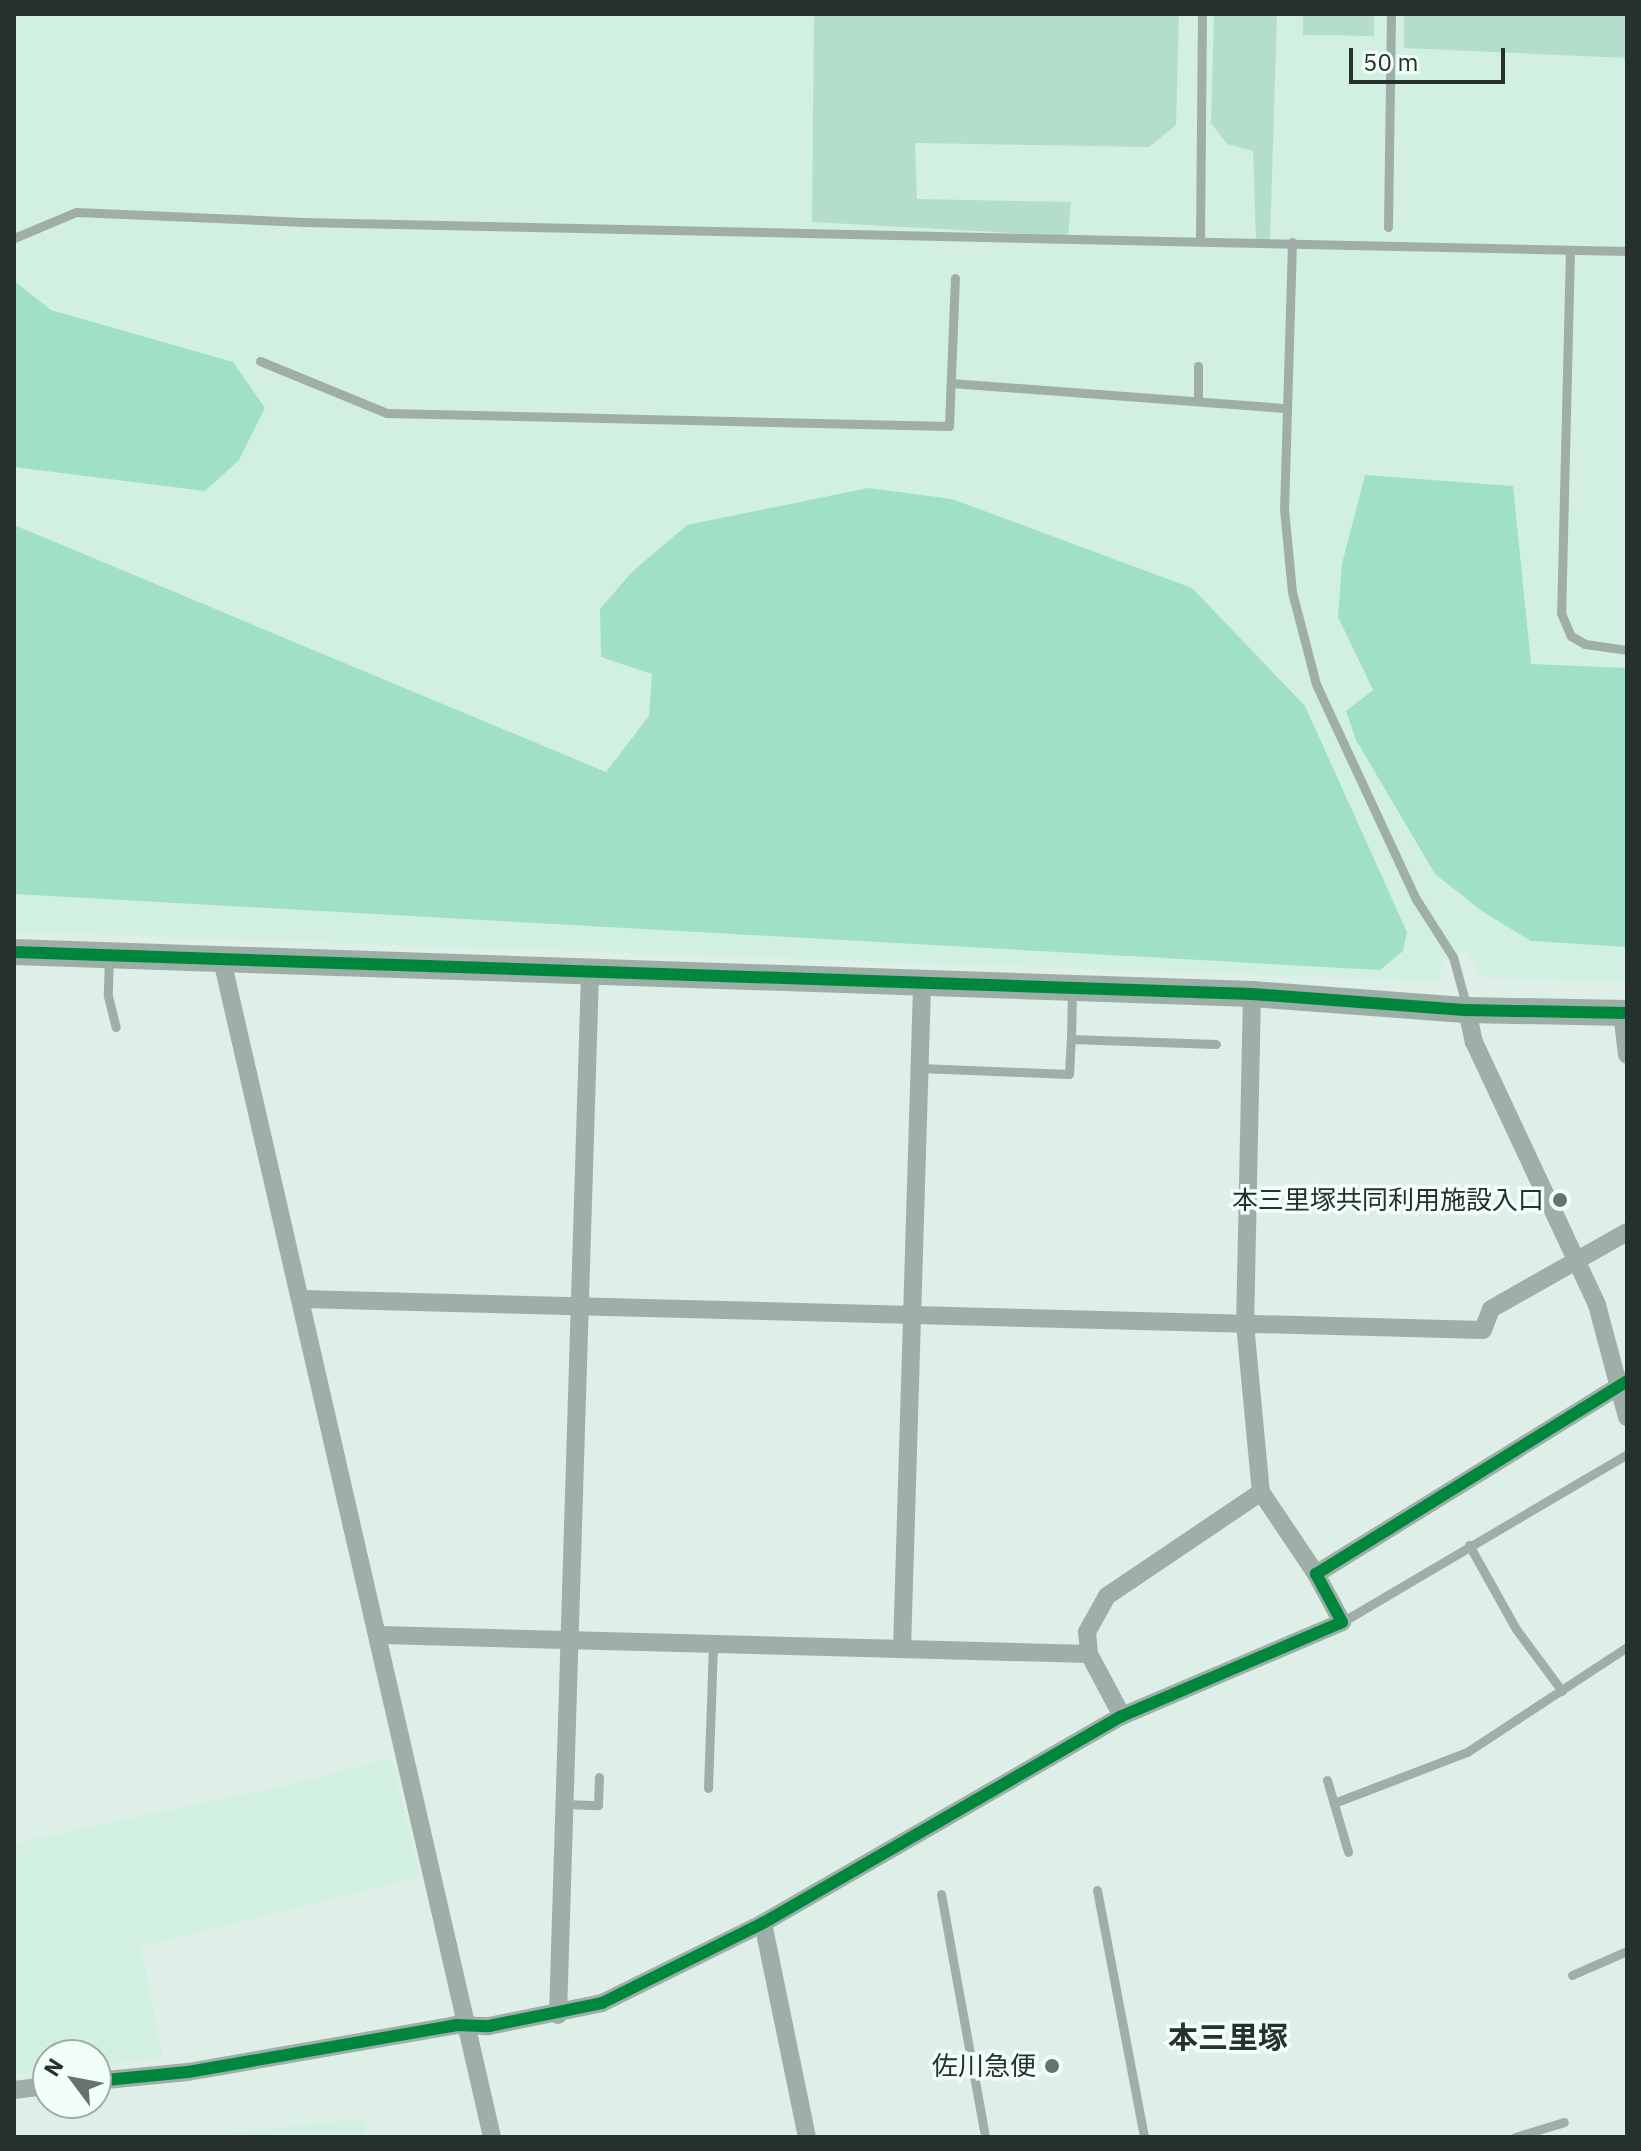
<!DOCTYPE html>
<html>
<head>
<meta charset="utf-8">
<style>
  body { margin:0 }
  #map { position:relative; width:1641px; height:2151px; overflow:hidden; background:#deefe7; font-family:"IBM Plex Sans","Noto Sans JP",sans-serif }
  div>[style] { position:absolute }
  .built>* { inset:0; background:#d1f0e2 }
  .green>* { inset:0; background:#b5ddcc }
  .forest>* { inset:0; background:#9fe0c7 }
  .lane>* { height:9px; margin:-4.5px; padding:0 4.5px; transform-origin:4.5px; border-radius:4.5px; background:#9faea7 }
  .street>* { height:18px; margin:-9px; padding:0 9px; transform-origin:9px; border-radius:9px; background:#9faea7 }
  .secondary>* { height:26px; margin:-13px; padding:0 13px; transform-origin:13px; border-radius:13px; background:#9caea6 }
  .cycleway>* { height:12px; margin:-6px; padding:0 6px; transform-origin:6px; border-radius:6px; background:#00873e }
  .dots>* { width:22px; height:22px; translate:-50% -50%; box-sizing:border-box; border:4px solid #f2fef8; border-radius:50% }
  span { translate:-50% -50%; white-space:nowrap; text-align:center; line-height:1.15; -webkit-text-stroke:7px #f2fef8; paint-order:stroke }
  .poi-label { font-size:26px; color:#25312c }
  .right { translate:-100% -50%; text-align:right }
  .quarter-label { font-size:30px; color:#25312c; font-weight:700 }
  .frame { position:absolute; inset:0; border:16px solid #25312c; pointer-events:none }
  .north { position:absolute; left:32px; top:2039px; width:80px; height:80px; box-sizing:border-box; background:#f2fef8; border:2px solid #a0aca6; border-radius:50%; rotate:302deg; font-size:22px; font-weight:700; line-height:32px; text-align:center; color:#25312c }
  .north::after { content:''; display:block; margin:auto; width:28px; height:36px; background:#66746d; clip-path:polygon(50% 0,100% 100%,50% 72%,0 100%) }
  .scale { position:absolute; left:1349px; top:48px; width:156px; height:36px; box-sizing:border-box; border:4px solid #25312c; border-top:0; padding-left:10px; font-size:24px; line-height:28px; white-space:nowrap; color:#25312c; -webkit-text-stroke:6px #f2fef8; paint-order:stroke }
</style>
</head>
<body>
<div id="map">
  <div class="built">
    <div style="clip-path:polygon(14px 14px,1627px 14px,1627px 982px,1480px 977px,1466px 950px,1443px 963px,1438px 981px,14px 932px)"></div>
    <div style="clip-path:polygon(391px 1758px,421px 1877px,141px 1947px,163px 2058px,96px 2065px,96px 2055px,48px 2055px,48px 2071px,14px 2075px,14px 1843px,288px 1785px)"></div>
    <div style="clip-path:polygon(364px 2118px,367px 2137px,228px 2137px,228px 2133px)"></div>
  </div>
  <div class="green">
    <div style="clip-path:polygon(814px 14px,1179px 14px,1176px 125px,1149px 147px,915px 143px,917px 199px,1071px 202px,1068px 236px,812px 222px)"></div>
    <div style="clip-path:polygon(1214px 14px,1277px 14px,1270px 241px,1256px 242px,1253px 151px,1227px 144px,1211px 123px)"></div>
    <div style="clip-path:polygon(1303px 14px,1374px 14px,1374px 36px,1303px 35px)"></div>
    <div style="clip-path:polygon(1404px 14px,1627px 14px,1627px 58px,1404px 48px)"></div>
  </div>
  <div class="forest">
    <div style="clip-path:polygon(14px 281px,51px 310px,233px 362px,265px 408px,239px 460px,205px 491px,14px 467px)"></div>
    <div style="clip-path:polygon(1365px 475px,1513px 486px,1531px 664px,1627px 668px,1627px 947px,1531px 941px,1482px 911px,1435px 874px,1356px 740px,1346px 711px,1373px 690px,1338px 617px,1342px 564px)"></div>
    <div style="clip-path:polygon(868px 488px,952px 499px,1192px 588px,1305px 706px,1407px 932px,1403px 951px,1380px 970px,14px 894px,14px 525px,606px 772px,649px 716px,652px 674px,601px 657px,600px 609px,632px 572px,687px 525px)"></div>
  </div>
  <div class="lane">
    <div style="left:1388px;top:227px;width:213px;rotate:-89.2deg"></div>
    <div style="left:14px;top:238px;width:67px;rotate:-22.8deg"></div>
    <div style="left:76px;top:212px;width:228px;rotate:2.5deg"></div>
    <div style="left:304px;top:222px;width:1323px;rotate:1.26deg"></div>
    <div style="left:1200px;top:240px;width:226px;rotate:-89.5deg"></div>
    <div style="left:1292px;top:242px;width:267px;rotate:91.7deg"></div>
    <div style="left:1284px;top:509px;width:83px;rotate:84.5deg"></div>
    <div style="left:1292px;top:592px;width:95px;rotate:75.4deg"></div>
    <div style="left:1316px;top:684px;width:237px;rotate:65.1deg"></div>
    <div style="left:1416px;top:899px;width:69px;rotate:57.5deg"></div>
    <div style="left:1453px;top:957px;width:53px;rotate:74.6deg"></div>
    <div style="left:1570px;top:250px;width:363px;rotate:91.4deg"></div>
    <div style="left:1561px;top:613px;width:25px;rotate:67deg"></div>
    <div style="left:1571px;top:636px;width:16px;rotate:30deg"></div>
    <div style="left:1585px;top:644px;width:42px;rotate:8.1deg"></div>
    <div style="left:260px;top:361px;width:137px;rotate:22.3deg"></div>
    <div style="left:387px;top:413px;width:562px;rotate:1.33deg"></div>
    <div style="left:949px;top:426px;width:148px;rotate:-87.7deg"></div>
    <div style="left:951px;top:383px;width:337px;rotate:4.3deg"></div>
    <div style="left:1198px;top:401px;width:35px;rotate:-90deg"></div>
    <div style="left:109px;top:958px;width:38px;rotate:92deg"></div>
    <div style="left:108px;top:996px;width:32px;rotate:76deg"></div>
    <div style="left:1071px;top:1039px;width:49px;rotate:-88.8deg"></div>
    <div style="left:920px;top:1068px;width:149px;rotate:2.3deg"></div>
    <div style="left:1069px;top:1074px;width:35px;rotate:-87deg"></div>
    <div style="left:1071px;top:1039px;width:145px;rotate:2deg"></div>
    <div style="left:1469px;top:1545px;width:96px;rotate:60.8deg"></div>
    <div style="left:1516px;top:1629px;width:77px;rotate:53.4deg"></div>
    <div style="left:1342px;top:1622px;width:331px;rotate:-30.5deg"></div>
    <div style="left:1327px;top:1780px;width:75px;rotate:73.7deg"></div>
    <div style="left:708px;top:1788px;width:144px;rotate:-88deg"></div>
    <div style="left:1334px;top:1803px;width:142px;rotate:-21deg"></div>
    <div style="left:1467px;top:1752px;width:191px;rotate:-33.3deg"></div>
    <div style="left:565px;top:1804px;width:33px;rotate:2deg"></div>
    <div style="left:598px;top:1805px;width:28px;rotate:-88deg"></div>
    <div style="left:1097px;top:1890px;width:251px;rotate:79.2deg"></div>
    <div style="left:941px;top:1894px;width:247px;rotate:79.7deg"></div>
    <div style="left:1572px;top:1975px;width:60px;rotate:-23.6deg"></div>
    <div style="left:1515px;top:2137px;width:51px;rotate:-17deg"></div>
  </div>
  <div class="street">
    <div style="left:222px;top:960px;width:1208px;rotate:77.08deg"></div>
    <div style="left:1252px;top:994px;width:330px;rotate:91.2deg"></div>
    <div style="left:1245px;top:1324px;width:169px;rotate:84.6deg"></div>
    <div style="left:1467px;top:1010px;width:33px;rotate:78deg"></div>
    <div style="left:1474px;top:1042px;width:290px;rotate:64.9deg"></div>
    <div style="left:1597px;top:1305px;width:116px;rotate:75deg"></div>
    <div style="left:1622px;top:1012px;width:43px;rotate:83.4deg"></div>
    <div style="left:302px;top:1299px;width:1181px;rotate:1.5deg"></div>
    <div style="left:1483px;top:1330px;width:22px;rotate:-69deg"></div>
    <div style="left:1491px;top:1309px;width:156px;rotate:-29.5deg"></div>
    <div style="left:381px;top:1635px;width:708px;rotate:1.54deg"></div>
    <div style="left:902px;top:1649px;width:664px;rotate:-88.27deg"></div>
    <div style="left:1122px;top:1716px;width:70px;rotate:-118deg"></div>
    <div style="left:1089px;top:1654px;width:22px;rotate:-95deg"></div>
    <div style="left:1087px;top:1632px;width:41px;rotate:-60.9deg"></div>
    <div style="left:1107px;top:1596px;width:186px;rotate:-34deg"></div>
    <div style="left:1261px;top:1492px;width:99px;rotate:56.1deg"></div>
    <div style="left:763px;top:1923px;width:218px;rotate:78.4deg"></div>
    <div style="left:558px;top:2015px;width:1043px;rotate:-88.24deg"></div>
    <div style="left:96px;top:2081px;width:92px;rotate:-5.6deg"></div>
    <div style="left:188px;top:2072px;width:272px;rotate:-9.9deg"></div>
    <div style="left:456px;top:2025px;width:33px;rotate:2deg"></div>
    <div style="left:489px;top:2026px;width:115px;rotate:-11.5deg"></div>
    <div style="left:602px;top:2003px;width:180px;rotate:-26.4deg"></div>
    <div style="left:763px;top:1923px;width:414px;rotate:-30deg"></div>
    <div style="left:1122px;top:1716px;width:239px;rotate:-23.1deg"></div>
    <div style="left:1342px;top:1622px;width:55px;rotate:-118.4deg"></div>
    <div style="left:1316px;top:1574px;width:366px;rotate:-31.8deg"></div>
    <div style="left:14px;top:2090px;width:34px;rotate:-7deg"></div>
  </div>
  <div class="secondary">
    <div style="left:14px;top:952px;width:1239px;rotate:1.94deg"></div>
    <div style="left:1252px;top:994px;width:216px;rotate:4.3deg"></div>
    <div style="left:1467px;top:1010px;width:160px;rotate:1.1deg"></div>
  </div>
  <div class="cycleway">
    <div style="left:14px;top:952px;width:1239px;rotate:1.94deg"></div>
    <div style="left:1252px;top:994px;width:216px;rotate:4.3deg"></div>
    <div style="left:1467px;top:1010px;width:160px;rotate:1.1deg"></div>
    <div style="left:96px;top:2081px;width:92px;rotate:-5.6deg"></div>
    <div style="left:188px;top:2072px;width:272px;rotate:-9.9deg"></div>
    <div style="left:456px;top:2025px;width:33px;rotate:2deg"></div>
    <div style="left:489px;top:2026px;width:115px;rotate:-11.5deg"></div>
    <div style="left:602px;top:2003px;width:180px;rotate:-26.4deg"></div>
    <div style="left:763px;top:1923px;width:414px;rotate:-30deg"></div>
    <div style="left:1122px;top:1716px;width:239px;rotate:-23.1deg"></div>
    <div style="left:1342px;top:1622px;width:55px;rotate:-118.4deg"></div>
    <div style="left:1316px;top:1574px;width:366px;rotate:-31.8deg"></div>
  </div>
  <div class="dots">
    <div style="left:1560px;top:1200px;background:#66746d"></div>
    <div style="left:1052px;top:2066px;background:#66746d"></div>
  </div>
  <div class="poi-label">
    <span class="right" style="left:1544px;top:1200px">本三里塚共同利用施設入口</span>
    <span class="right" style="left:1036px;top:2066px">佐川急便</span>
  </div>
  <div class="quarter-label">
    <span style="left:1228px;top:2037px">本三里塚</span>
  </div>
  <div class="frame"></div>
  <div class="north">N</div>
  <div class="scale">50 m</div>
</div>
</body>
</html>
